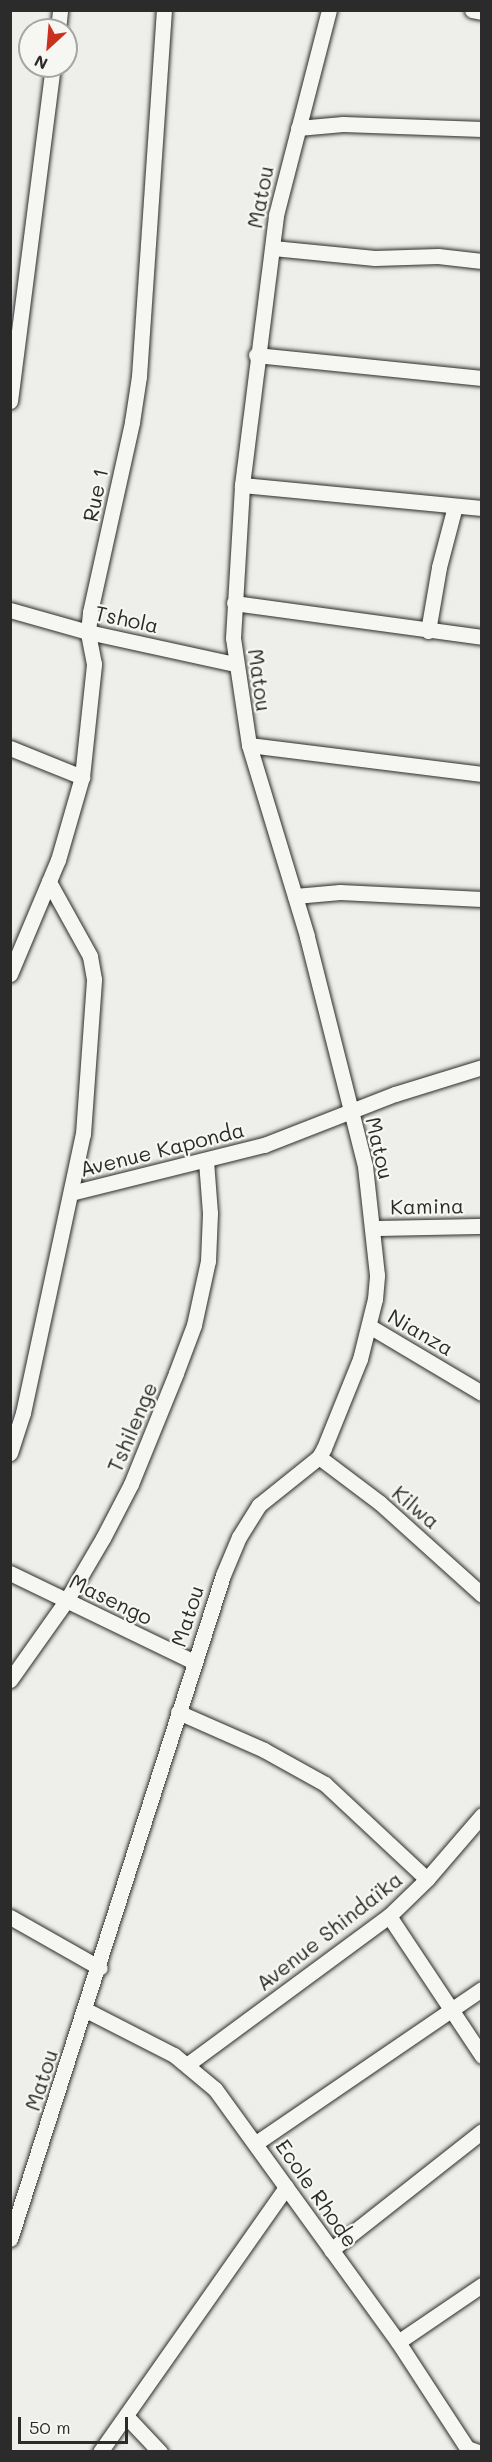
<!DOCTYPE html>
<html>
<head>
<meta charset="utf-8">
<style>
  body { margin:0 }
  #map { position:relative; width:492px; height:2462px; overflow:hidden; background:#eeeeea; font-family:Mali,sans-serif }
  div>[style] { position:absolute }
  .roads { filter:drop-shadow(0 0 2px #2b2b2b) drop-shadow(0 0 2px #2b2b2b) }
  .minor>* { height:15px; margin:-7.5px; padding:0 7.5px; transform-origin:7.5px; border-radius:7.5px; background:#f6f6f2 }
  span { translate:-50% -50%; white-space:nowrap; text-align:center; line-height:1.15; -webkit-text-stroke:4.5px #f6f6f2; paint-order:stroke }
  .street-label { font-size:21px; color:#2b2b2b }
  .frame { position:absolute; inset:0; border:12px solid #2b2b2b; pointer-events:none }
  .north { position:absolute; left:18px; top:18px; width:60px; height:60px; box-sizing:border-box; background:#f6f6f2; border:2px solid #a5a5a2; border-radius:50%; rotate:206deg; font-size:16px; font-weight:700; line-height:24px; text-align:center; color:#2b2b2b }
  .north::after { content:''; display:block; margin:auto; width:21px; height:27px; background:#c8321e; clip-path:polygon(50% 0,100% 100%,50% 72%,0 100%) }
  .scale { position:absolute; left:18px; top:2417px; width:110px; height:27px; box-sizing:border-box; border:3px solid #2b2b2b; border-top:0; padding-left:8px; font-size:18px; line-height:21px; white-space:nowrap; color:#2b2b2b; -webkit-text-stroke:4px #f6f6f2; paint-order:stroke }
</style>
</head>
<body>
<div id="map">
  <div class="roads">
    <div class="minor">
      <div style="left:472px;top:10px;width:10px;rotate:11deg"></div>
      <div style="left:58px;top:30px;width:20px;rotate:-84deg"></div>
      <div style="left:298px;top:128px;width:45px;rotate:-5.1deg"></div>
      <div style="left:343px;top:124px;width:139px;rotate:2.1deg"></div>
      <div style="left:273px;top:248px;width:102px;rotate:5.6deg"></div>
      <div style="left:375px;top:258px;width:63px;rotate:-1.8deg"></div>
      <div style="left:438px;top:256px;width:44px;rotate:6.5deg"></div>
      <div style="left:256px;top:355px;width:227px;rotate:5.8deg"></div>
      <div style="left:10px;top:401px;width:338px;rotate:-82.7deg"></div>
      <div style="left:242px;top:485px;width:241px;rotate:5.5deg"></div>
      <div style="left:234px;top:603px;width:250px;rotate:7.8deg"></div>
      <div style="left:10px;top:610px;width:81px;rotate:15.8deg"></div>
      <div style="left:88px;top:632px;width:150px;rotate:12.3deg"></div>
      <div style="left:428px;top:631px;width:65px;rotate:-80.2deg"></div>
      <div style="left:439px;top:567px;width:63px;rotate:-75.3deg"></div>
      <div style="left:249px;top:745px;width:235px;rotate:7.1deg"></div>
      <div style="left:10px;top:748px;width:78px;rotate:21.9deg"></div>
      <div style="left:295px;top:896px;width:45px;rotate:-5.1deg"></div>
      <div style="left:340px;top:892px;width:142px;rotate:2.8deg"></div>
      <div style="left:10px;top:974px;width:124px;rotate:-67.2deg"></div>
      <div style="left:58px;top:860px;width:86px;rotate:-73.9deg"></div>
      <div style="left:82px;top:777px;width:114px;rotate:-83.9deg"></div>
      <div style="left:94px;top:664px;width:33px;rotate:-101deg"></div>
      <div style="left:88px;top:632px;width:20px;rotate:-84deg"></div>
      <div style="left:90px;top:612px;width:195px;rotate:-77.5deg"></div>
      <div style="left:132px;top:422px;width:47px;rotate:-81.3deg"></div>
      <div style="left:139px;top:376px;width:367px;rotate:-86.1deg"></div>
      <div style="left:71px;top:1193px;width:199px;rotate:-14deg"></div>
      <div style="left:264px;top:1145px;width:141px;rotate:-21.3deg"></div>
      <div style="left:395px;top:1094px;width:91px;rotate:-17.2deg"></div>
      <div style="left:373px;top:1228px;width:109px;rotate:-1.1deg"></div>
      <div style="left:369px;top:1326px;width:131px;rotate:30.7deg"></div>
      <div style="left:10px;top:1453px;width:42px;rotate:-72deg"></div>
      <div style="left:23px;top:1413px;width:285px;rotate:-77.9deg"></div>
      <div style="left:83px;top:1134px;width:155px;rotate:-85.9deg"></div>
      <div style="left:94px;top:979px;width:23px;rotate:-100deg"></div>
      <div style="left:90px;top:956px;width:85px;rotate:-119deg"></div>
      <div style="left:319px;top:1457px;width:76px;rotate:37deg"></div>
      <div style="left:380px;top:1503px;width:137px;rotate:42deg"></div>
      <div style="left:10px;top:1573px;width:204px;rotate:25.8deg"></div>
      <div style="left:10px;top:1680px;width:97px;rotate:-54.7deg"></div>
      <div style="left:66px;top:1601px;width:73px;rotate:-59.6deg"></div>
      <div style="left:103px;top:1538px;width:61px;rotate:-62.6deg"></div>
      <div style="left:131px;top:1484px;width:120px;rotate:-67.9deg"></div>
      <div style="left:176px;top:1373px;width:51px;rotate:-69.4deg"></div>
      <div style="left:194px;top:1325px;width:66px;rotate:-77.7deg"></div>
      <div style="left:208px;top:1261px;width:48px;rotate:-87.6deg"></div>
      <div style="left:210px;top:1213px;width:52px;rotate:-94.4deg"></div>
      <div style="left:178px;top:1712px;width:94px;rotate:23.8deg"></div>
      <div style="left:264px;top:1750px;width:70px;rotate:29.1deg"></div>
      <div style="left:325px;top:1784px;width:139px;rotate:43deg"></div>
      <div style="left:389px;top:1916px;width:168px;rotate:56.4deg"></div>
      <div style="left:10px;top:1917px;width:103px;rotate:29.5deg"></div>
      <div style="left:86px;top:2010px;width:99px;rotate:27.1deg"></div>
      <div style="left:174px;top:2055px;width:53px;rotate:39.7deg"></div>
      <div style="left:215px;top:2089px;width:312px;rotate:54.1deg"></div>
      <div style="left:398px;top:2342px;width:126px;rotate:56.9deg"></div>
      <div style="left:467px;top:2448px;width:12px;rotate:20deg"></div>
      <div style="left:188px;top:2064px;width:250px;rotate:-36.4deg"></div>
      <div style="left:389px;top:1916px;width:53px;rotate:-44.2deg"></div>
      <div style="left:427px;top:1879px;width:84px;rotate:-49.3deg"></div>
      <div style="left:256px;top:2143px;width:273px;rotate:-34.3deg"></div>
      <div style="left:10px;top:2239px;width:697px;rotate:-72.21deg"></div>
      <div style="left:223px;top:1575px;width:41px;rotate:-67.2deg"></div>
      <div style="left:239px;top:1537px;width:38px;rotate:-58deg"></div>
      <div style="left:259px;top:1505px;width:77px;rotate:-38.7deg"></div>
      <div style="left:319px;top:1457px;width:10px;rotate:-61deg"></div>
      <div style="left:324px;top:1448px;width:96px;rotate:-68deg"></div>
      <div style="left:360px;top:1359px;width:62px;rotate:-76deg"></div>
      <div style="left:375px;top:1299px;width:24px;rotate:-85deg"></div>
      <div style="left:377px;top:1275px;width:110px;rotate:-96.3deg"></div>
      <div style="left:365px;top:1166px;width:237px;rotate:-104.2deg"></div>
      <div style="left:307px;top:936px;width:200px;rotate:-106.9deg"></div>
      <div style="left:249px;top:745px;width:108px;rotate:-98.5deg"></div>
      <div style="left:233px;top:638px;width:153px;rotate:-86.6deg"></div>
      <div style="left:242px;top:485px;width:272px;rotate:-82.8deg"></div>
      <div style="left:276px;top:215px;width:212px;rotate:-75.5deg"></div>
      <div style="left:331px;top:2250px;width:192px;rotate:-38.2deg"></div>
      <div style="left:398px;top:2342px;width:102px;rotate:-34.2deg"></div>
      <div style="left:126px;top:2416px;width:50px;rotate:46.6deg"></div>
      <div style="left:100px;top:2452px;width:324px;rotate:-54.9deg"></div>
    </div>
  </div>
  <div class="street-label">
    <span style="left:260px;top:197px;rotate:-79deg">Matou</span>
    <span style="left:95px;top:495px;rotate:-78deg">Rue 1</span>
    <span style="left:127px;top:619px;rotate:12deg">Tshola</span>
    <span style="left:260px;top:680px;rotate:82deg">Matou</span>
    <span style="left:380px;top:1148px;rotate:77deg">Matou</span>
    <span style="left:162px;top:1149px;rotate:-14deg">Avenue Kaponda</span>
    <span style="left:427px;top:1206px;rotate:-1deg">Kamina</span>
    <span style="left:421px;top:1332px;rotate:30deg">Nianza</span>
    <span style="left:132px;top:1427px;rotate:-67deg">Tshilenge</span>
    <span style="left:416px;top:1507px;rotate:40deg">Kilwa</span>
    <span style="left:111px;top:1599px;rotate:26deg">Masengo</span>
    <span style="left:187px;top:1616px;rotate:-72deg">Matou</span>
    <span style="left:329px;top:1931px;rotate:-38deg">Avenue Shindaïka</span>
    <span style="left:41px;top:2080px;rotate:-72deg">Matou</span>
    <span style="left:317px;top:2193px;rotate:55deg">Ecole Rhode</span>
  </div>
  <div class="frame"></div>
  <div class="north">N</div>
  <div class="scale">50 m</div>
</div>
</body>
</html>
